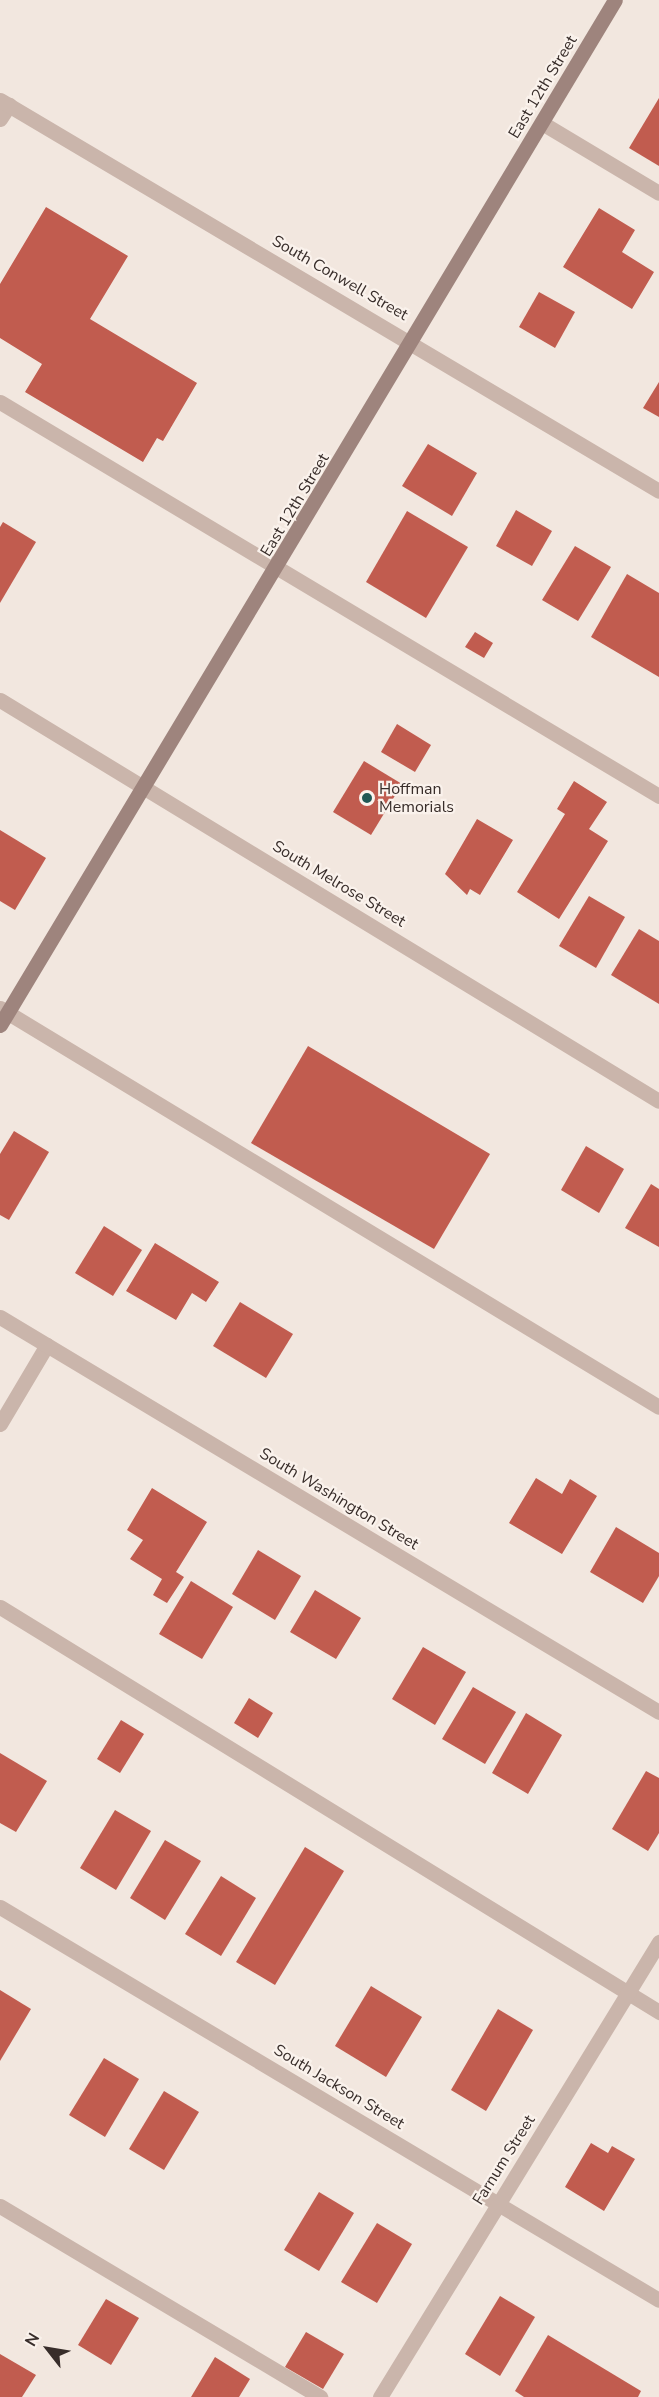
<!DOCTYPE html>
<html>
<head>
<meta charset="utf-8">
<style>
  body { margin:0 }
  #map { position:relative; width:659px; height:2397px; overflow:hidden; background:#f2e7df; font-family:"Nunito Sans",sans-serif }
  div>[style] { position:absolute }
  .building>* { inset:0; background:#c15c4f }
  .lane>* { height:15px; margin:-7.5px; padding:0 7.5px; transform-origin:7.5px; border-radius:7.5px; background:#cab5ab }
  .street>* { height:15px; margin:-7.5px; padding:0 7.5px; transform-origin:7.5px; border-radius:7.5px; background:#cab5ab }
  .secondary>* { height:15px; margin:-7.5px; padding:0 7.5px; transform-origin:7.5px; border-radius:7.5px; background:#9e847d }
  .dots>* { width:16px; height:16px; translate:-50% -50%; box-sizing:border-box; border:3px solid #faf2ec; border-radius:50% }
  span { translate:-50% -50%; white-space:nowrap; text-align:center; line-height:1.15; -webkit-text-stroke:4.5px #faf2ec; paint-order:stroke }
  .street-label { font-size:16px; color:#382d2a }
  .poi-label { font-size:16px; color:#382d2a }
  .left { translate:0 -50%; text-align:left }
  .north { position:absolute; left:18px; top:2319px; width:60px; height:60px; -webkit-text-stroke:4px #faf2ec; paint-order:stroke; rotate:301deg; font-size:16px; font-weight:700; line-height:24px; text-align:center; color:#382d2a }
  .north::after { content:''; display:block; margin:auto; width:21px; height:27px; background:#382d2a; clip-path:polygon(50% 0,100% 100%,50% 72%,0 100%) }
</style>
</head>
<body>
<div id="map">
  <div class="building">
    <div style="clip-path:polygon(659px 98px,659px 166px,629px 148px)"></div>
    <div style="clip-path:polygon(46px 207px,128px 256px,90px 319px,197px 383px,163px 441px,157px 438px,143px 462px,25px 392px,42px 364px,0 338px,0 284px)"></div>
    <div style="clip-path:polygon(599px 208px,635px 230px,622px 252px,654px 272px,632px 309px,563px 267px)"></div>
    <div style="clip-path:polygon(539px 292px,575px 312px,555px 348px,519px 327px)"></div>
    <div style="clip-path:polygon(659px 382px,659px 417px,643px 408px)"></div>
    <div style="clip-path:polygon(428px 444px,477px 473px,452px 516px,402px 486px)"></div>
    <div style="clip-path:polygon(516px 510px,552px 531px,532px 566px,496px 546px)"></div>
    <div style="clip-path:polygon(407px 511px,468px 547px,426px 618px,366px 582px)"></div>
    <div style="clip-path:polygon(3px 522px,36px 542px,0 603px,0 527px)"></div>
    <div style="clip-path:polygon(575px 546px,611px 567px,578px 621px,542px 600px)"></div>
    <div style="clip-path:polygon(627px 574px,659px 593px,659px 677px,591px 637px)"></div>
    <div style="clip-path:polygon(475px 632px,493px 643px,484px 658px,465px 647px)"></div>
    <div style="clip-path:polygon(397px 724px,431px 745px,415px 772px,381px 752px)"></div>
    <div style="clip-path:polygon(364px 761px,402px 784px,371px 835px,333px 812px)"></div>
    <div style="clip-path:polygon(574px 781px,607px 802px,589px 829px,608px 841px,559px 919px,517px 892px,565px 814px,557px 809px)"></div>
    <div style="clip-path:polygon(477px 819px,513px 840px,480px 895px,470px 889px,467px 895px,445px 874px)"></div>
    <div style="clip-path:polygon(0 830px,46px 858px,15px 910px,0 901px)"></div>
    <div style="clip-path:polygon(589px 896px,625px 917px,596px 968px,559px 946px)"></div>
    <div style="clip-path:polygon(639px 929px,659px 941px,659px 1004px,611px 975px)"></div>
    <div style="clip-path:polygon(308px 1046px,490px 1154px,434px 1249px,251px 1143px)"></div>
    <div style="clip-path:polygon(14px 1131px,49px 1152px,9px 1220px,0 1215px,0 1154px)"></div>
    <div style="clip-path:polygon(586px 1146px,624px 1169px,599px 1213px,561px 1190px)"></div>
    <div style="clip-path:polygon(651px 1184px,659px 1189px,659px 1247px,625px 1228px)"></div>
    <div style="clip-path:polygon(104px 1226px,142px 1250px,113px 1296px,75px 1273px)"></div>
    <div style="clip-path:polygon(155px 1243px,219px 1282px,206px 1302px,192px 1293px,176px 1320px,126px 1291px)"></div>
    <div style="clip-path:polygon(240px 1302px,293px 1334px,266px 1378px,213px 1346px)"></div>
    <div style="clip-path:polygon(536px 1478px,562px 1494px,570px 1479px,597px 1496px,562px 1554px,509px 1523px)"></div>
    <div style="clip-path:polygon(152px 1488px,207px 1522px,176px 1572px,184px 1577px,167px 1603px,153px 1595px,162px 1579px,130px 1559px,143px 1540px,127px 1530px)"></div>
    <div style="clip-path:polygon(616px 1527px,659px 1553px,659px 1576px,643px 1603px,590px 1572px)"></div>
    <div style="clip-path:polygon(258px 1550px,301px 1576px,275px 1620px,232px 1594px)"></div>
    <div style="clip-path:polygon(191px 1581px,233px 1607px,202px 1659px,159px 1634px)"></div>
    <div style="clip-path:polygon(315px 1590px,361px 1618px,336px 1659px,290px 1632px)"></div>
    <div style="clip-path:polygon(423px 1647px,466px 1672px,435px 1725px,392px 1699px)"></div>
    <div style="clip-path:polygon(473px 1687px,516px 1712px,485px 1764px,442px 1739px)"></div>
    <div style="clip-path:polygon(249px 1698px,273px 1713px,258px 1738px,234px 1723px)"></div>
    <div style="clip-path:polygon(526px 1713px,562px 1735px,528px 1794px,492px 1773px)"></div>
    <div style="clip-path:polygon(121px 1720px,144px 1734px,120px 1773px,97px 1759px)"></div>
    <div style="clip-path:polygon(0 1753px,47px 1781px,16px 1832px,0 1823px)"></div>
    <div style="clip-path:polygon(646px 1771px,659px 1778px,659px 1833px,648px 1851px,612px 1829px)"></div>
    <div style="clip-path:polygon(115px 1810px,151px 1831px,116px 1890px,80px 1868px)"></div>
    <div style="clip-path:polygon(165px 1840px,201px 1861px,165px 1920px,130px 1898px)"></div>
    <div style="clip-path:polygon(305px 1847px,344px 1871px,275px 1985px,236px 1962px)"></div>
    <div style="clip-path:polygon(221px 1876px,256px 1898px,221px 1956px,185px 1934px)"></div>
    <div style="clip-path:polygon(371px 1986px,422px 2017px,386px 2077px,335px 2046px)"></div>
    <div style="clip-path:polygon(0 1990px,31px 2009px,0 2061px)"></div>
    <div style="clip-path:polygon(498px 2009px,533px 2030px,486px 2111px,451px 2090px)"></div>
    <div style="clip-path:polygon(104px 2058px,139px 2079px,105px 2137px,69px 2115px)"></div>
    <div style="clip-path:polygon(164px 2091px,199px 2112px,164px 2170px,129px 2149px)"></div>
    <div style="clip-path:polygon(591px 2143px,608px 2153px,612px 2146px,635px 2159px,604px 2211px,565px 2187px)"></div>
    <div style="clip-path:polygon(319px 2192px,354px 2213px,319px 2271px,284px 2250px)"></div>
    <div style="clip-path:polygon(377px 2223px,412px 2244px,377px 2303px,341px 2282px)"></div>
    <div style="clip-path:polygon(500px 2296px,535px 2317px,500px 2376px,465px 2354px)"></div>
    <div style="clip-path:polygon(106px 2299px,139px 2318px,111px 2365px,78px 2345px)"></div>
    <div style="clip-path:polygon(306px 2332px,344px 2354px,323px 2389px,285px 2367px)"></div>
    <div style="clip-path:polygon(548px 2335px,641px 2391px,638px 2397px,524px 2397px,515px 2391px)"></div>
    <div style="clip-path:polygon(0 2354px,36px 2375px,22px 2397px,0 2397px)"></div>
    <div style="clip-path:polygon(215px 2357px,250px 2379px,239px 2397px,191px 2397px)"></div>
  </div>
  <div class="lane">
    <div style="left:0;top:119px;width:17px;rotate:-57deg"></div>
    <div style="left:542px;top:123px;width:136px;rotate:30.9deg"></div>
    <div style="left:0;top:402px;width:768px;rotate:30.87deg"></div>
    <div style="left:0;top:1008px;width:770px;rotate:31.19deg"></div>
    <div style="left:0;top:1424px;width:92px;rotate:-59.3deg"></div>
    <div style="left:0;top:1607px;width:774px;rotate:31.57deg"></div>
    <div style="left:0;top:2206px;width:373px;rotate:30.8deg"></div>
  </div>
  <div class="street">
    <div style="left:0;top:100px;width:766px;rotate:30.68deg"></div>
    <div style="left:0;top:700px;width:771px;rotate:31.32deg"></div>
    <div style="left:0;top:1317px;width:768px;rotate:30.94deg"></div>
    <div style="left:0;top:1907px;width:767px;rotate:30.81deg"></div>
    <div style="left:380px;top:2397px;width:534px;rotate:-58.48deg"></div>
  </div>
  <div class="secondary">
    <div style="left:0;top:1025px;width:1195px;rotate:-59.04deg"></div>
  </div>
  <div class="dots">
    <div style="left:367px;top:798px;background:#215855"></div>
  </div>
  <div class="street-label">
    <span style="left:543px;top:87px;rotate:-59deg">East 12th Street</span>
    <span style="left:340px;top:278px;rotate:30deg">South Conwell Street</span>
    <span style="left:295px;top:505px;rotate:-59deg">East 12th Street</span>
    <span style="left:339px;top:884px;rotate:31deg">South Melrose Street</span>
    <span style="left:339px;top:1499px;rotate:31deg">South Washington Street</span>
    <span style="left:339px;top:2087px;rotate:31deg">South Jackson Street</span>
    <span style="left:504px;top:2160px;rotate:-58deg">Farnum Street</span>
  </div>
  <div class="poi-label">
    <span class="left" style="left:379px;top:798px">Hoffman<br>Memorials</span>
  </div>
  <div class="north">N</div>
</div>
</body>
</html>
